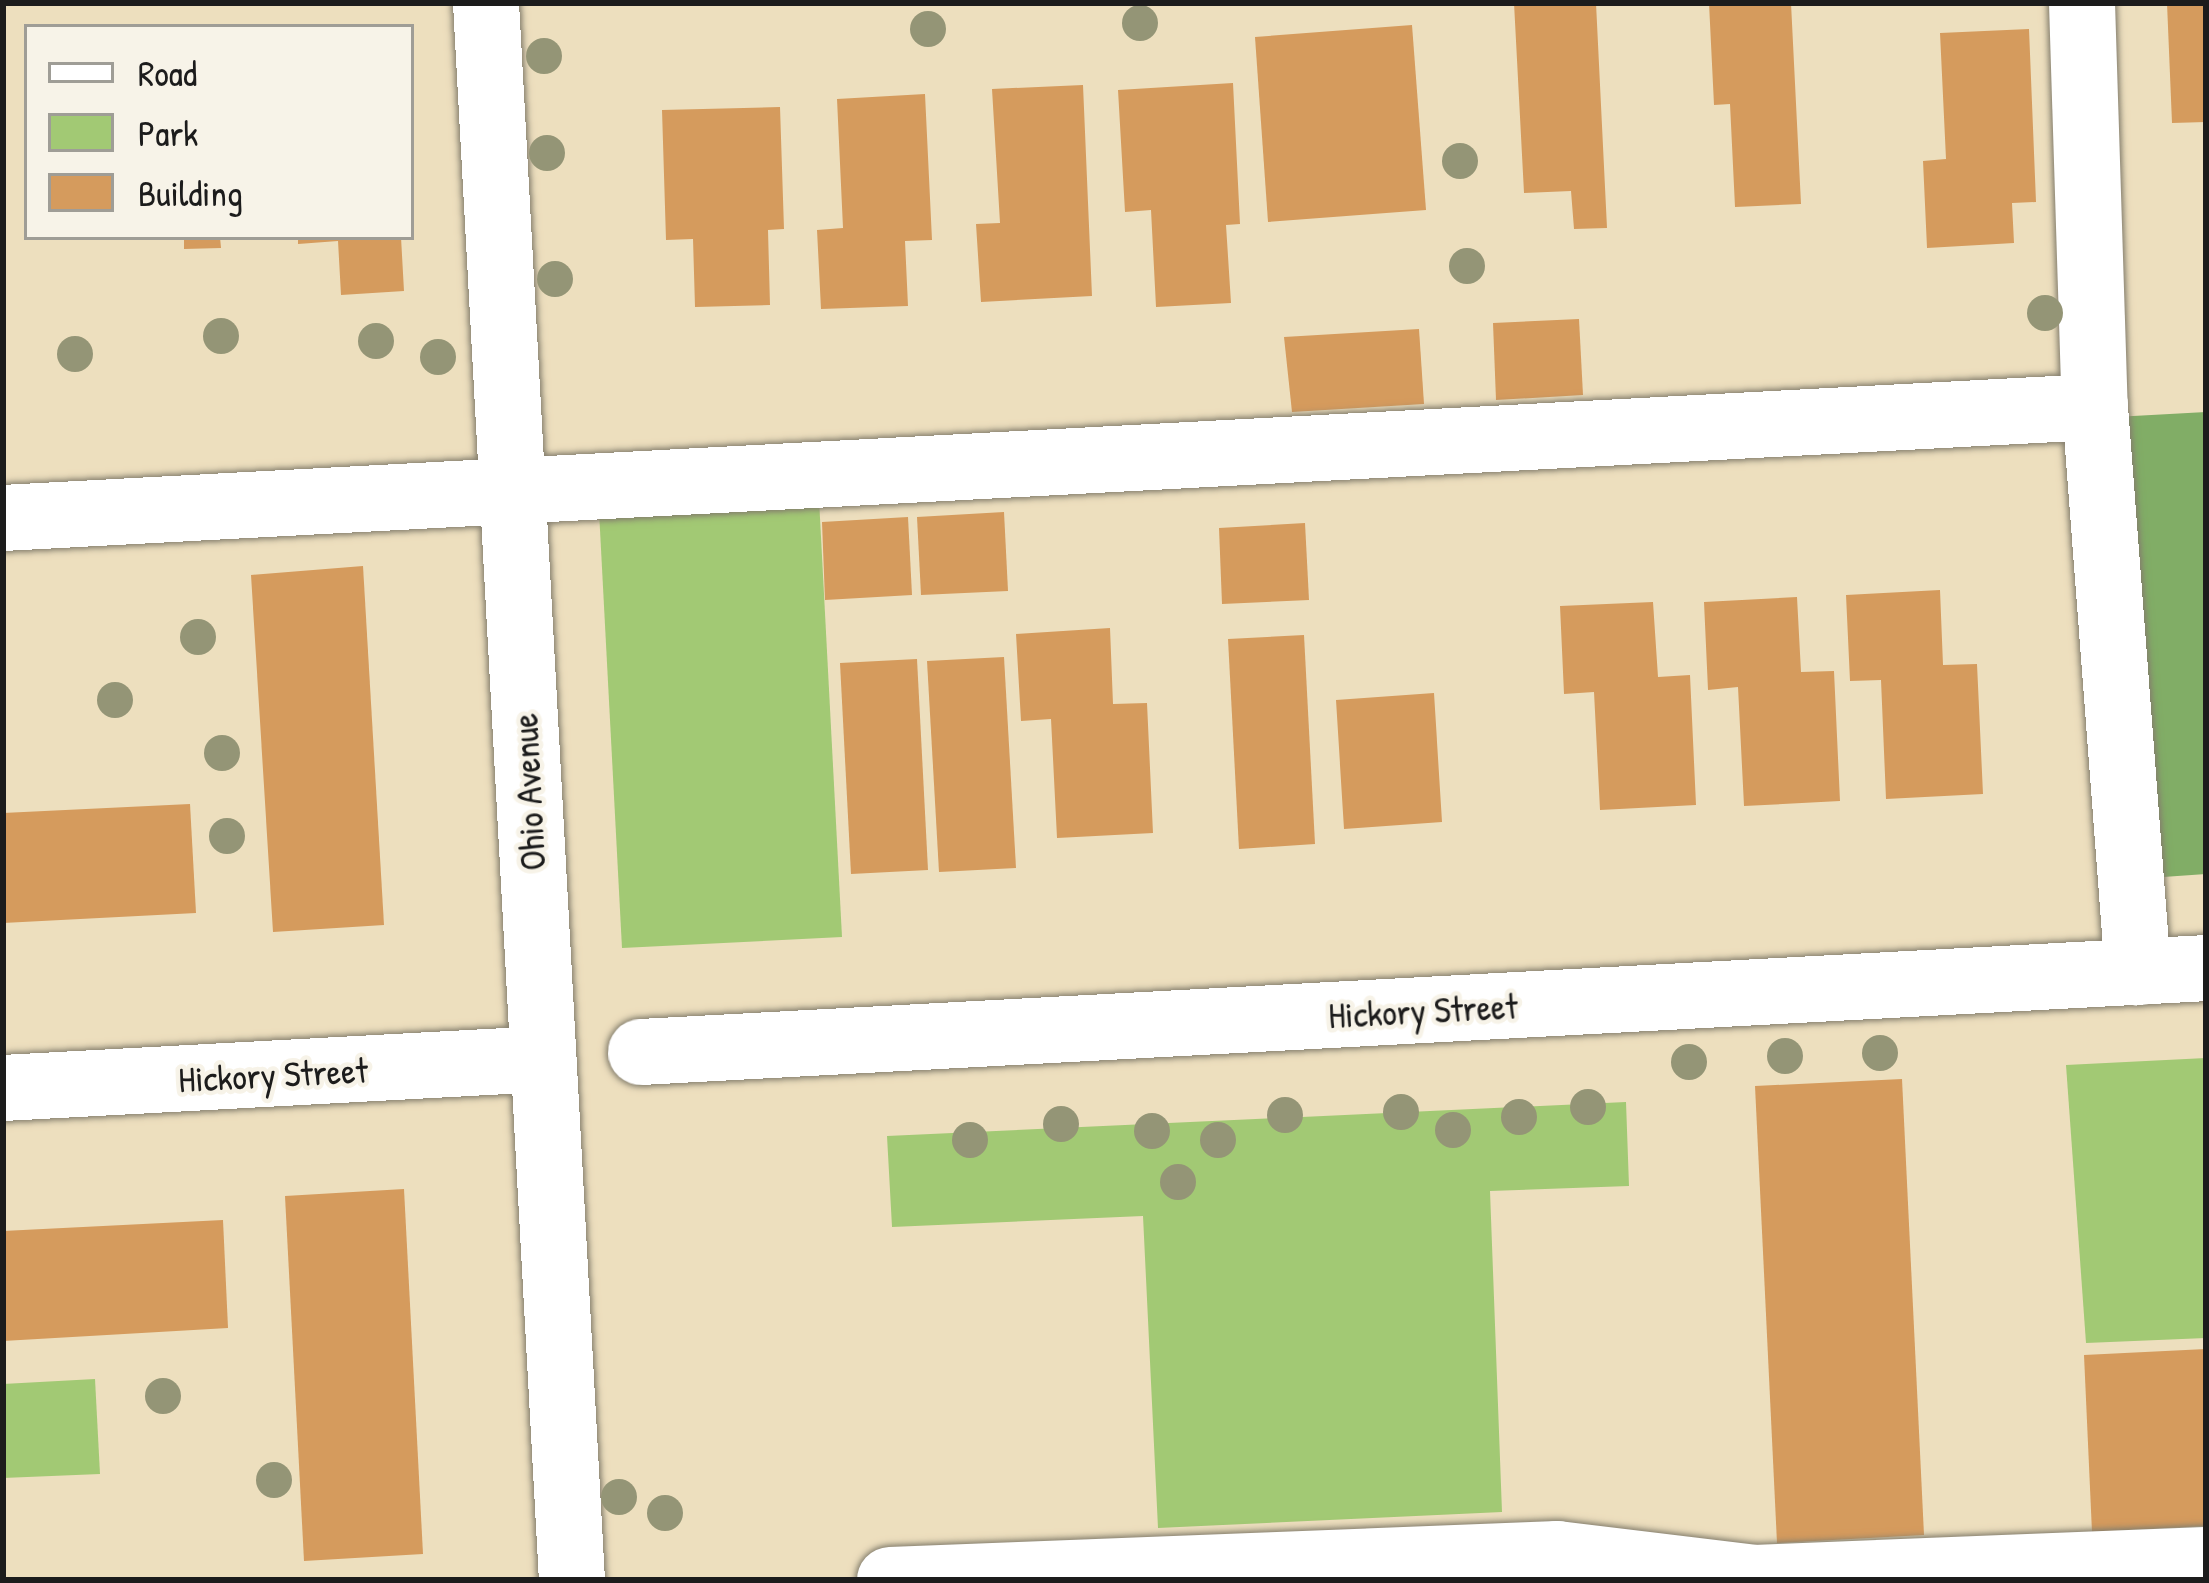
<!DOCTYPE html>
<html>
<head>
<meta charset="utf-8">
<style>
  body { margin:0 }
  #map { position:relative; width:2209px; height:1583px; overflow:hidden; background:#eddfbe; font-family:"Patrick Hand",sans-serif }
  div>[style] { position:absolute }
  .green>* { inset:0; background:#a2c974 }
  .forest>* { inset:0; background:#81ad66 }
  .building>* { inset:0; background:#d59b5d }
  .roads { filter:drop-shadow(0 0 3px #847e6d) drop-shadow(0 0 3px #847e6d) }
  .minor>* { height:66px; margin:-33px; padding:0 33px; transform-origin:33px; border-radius:33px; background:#fff }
  .trees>* { width:36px; height:36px; margin:-18px; border-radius:50%; background:#949576 }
  span { translate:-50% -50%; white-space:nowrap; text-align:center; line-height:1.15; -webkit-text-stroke:9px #f7f3e8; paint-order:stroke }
  .street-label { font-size:36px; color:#1c1c1c }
  .frame { position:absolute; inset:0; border:6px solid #1c1c1c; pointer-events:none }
  .legend { position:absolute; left:24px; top:24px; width:390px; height:216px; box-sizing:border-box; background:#f7f3e8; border:3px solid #9f9d96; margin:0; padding:15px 21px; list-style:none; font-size:36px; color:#1c1c1c }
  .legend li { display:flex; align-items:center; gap:24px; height:60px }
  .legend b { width:60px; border:3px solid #9f9d96 }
</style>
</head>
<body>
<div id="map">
  <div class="green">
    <div style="clip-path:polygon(819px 499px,842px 937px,622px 948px,599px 511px)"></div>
    <div style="clip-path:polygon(2206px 1058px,2206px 1338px,2086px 1343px,2066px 1065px)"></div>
    <div style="clip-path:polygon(1626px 1102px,1629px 1186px,1490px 1191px,1502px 1512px,1158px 1528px,1143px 1216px,892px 1227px,887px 1136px)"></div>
    <div style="clip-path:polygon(95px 1379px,100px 1474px,3px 1478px,3px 1384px)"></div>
  </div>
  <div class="forest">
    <div style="clip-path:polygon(2206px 412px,2206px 874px,2149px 878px,2115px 417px)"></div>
  </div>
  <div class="building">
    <div style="clip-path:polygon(1514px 3px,1596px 3px,1607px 228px,1574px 229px,1571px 191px,1524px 193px)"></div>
    <div style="clip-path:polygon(1709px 3px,1791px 3px,1801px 204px,1735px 207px,1730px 104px,1714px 105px)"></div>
    <div style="clip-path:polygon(2167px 3px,2206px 3px,2206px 122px,2172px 123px)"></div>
    <div style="clip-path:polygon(1412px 25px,1426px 210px,1268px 222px,1255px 37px)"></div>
    <div style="clip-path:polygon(2029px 29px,2036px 202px,2012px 203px,2014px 243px,1927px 248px,1923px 161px,1946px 159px,1940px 33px)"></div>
    <div style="clip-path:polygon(1233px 83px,1240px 224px,1226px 225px,1231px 303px,1156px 307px,1151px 210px,1125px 212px,1118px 90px)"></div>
    <div style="clip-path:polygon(1083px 85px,1092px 296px,981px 302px,976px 224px,1000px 223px,992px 89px)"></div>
    <div style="clip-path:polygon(925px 94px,932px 240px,905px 241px,908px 306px,821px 309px,817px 230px,843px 228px,837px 99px)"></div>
    <div style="clip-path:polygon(780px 107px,784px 229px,768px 230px,770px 305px,695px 307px,693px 239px,666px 240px,662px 110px)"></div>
    <div style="clip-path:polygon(184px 237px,220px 237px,221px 248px,184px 249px)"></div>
    <div style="clip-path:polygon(298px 237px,401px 237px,404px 291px,341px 295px,338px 241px,298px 244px)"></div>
    <div style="clip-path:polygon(1579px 319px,1583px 395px,1496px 400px,1493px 323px)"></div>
    <div style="clip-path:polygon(1419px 329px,1424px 404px,1292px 412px,1284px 337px)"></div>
    <div style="clip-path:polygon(1004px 512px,1008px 591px,921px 595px,917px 517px)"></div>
    <div style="clip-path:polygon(908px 517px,912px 595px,825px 600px,822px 522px)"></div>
    <div style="clip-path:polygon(1305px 523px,1309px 600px,1222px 604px,1219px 528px)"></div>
    <div style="clip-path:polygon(363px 566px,384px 925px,273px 932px,251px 575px)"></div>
    <div style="clip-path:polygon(1940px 590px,1943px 665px,1977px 664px,1983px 794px,1886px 799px,1881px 680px,1850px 681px,1846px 595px)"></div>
    <div style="clip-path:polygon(1797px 597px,1801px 672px,1834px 671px,1840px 801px,1744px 806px,1738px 687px,1708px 690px,1704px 602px)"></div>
    <div style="clip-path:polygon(1653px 602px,1658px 677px,1690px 675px,1696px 805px,1600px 810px,1594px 692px,1564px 694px,1560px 606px)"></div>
    <div style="clip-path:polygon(1110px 628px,1113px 704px,1147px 703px,1153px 833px,1057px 838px,1051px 719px,1021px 721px,1016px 634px)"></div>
    <div style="clip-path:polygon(1304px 635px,1315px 844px,1239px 849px,1228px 639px)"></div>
    <div style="clip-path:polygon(1004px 657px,1016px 868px,939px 872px,927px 661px)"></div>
    <div style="clip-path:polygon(917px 659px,928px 870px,851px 874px,840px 663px)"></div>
    <div style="clip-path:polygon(1434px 693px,1442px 822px,1344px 829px,1336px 700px)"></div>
    <div style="clip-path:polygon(190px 804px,196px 913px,3px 923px,3px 813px)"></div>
    <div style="clip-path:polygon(1902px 1079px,1924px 1535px,1777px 1543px,1755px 1086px)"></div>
    <div style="clip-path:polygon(404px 1189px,423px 1554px,304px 1561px,285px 1196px)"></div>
    <div style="clip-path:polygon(223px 1220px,228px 1328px,3px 1341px,3px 1231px)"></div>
    <div style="clip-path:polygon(2206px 1349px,2206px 1526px,2092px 1532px,2084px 1355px)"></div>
  </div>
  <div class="roads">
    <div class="minor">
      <div style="left:486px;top:3px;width:1579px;rotate:86.88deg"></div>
      <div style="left:2082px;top:3px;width:404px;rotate:88.2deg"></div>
      <div style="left:2095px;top:407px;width:567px;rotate:85.65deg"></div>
      <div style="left:3px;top:518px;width:2095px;rotate:-3.04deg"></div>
      <div style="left:641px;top:1052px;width:1567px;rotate:-3.07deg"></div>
      <div style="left:3px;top:1088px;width:541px;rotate:-3.07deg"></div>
      <div style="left:890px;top:1580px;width:668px;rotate:-2.23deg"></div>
      <div style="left:1557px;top:1554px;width:198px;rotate:6.9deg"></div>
      <div style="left:1754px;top:1578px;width:452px;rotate:-2.3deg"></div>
    </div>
  </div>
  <div class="trees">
    <div style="left:1140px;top:23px"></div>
    <div style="left:928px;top:29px"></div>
    <div style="left:544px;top:56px"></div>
    <div style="left:547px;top:153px"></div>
    <div style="left:1460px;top:161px"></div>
    <div style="left:1467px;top:266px"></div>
    <div style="left:555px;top:279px"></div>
    <div style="left:2045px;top:313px"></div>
    <div style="left:221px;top:336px"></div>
    <div style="left:376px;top:341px"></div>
    <div style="left:75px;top:354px"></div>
    <div style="left:438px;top:357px"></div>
    <div style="left:198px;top:637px"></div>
    <div style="left:115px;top:700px"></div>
    <div style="left:222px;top:753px"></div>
    <div style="left:227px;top:836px"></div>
    <div style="left:1880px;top:1053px"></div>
    <div style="left:1785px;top:1056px"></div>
    <div style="left:1689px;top:1062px"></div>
    <div style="left:1588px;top:1107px"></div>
    <div style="left:1401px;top:1112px"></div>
    <div style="left:1285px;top:1115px"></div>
    <div style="left:1519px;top:1117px"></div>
    <div style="left:1061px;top:1124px"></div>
    <div style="left:1453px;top:1130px"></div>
    <div style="left:1152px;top:1131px"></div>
    <div style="left:970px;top:1140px"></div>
    <div style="left:1218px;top:1140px"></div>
    <div style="left:1178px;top:1182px"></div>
    <div style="left:163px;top:1396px"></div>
    <div style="left:274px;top:1480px"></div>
    <div style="left:619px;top:1497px"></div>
    <div style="left:665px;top:1513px"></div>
  </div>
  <div class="street-label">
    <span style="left:528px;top:792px;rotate:-93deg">Ohio Avenue</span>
    <span style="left:1423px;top:1010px;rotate:-3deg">Hickory Street</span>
    <span style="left:273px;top:1074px;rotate:-3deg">Hickory Street</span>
  </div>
  <div class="frame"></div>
  <ul class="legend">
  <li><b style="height:15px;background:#fff"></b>Road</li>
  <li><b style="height:33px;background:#a2c974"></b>Park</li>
  <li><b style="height:33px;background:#d59b5d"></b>Building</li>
  </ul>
</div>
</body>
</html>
